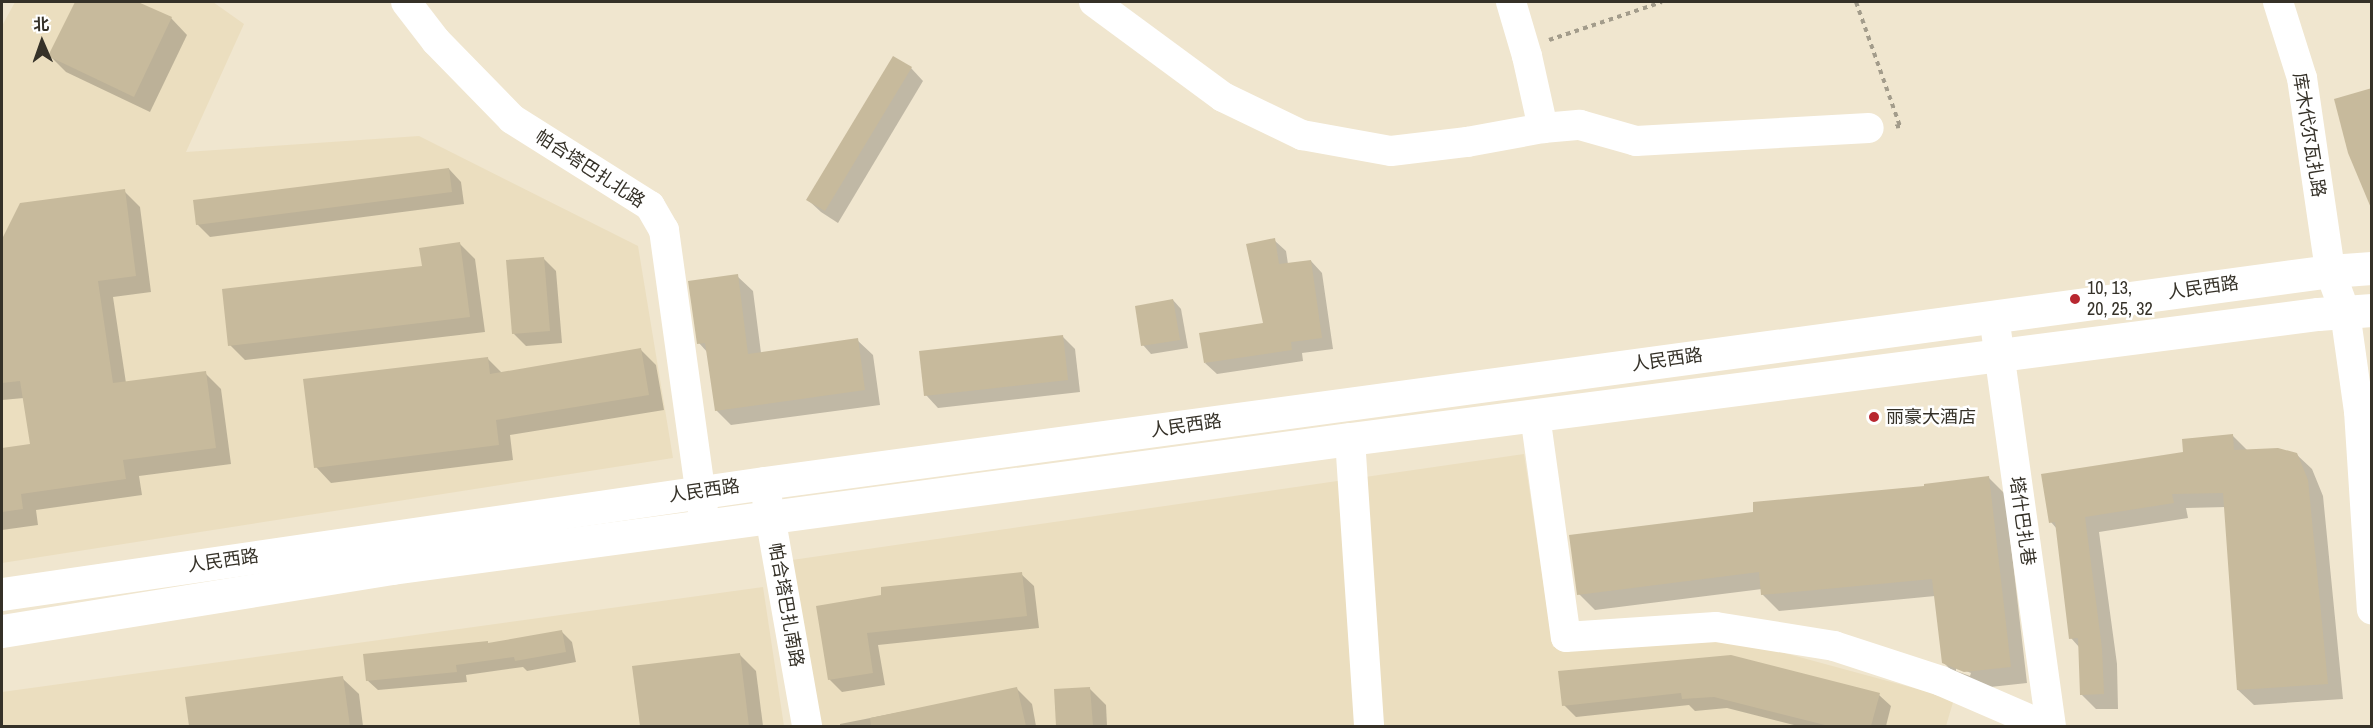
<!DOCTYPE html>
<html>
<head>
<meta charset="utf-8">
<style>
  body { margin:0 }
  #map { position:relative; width:2373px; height:728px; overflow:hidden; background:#f0e6cf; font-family:"Archivo Narrow","Noto Sans SC",sans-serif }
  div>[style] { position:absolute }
  .built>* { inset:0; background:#ebdebf }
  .shadow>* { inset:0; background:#0003 }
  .building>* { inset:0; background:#c7ba9c }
  .path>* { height:4px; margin-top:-2px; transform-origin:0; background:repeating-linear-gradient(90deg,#a39c8b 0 4.5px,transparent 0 9px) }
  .minor>* { height:30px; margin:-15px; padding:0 15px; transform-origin:15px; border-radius:15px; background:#fff }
  .major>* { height:33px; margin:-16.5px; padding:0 16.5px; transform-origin:16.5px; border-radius:16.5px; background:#fff }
  .dots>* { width:16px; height:16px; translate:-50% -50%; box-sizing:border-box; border:3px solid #fff; border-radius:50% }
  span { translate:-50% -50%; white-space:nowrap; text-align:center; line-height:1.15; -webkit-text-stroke:5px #fff; paint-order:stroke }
  .street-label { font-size:18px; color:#353128 }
  .poi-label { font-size:18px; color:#353128 }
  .left { translate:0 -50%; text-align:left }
  .frame { position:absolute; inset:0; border:3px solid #353128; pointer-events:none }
  .north { position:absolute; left:12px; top:12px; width:60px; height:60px; -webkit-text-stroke:4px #fff; paint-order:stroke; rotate:358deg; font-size:16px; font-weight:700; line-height:24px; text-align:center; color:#353128 }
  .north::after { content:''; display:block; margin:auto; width:21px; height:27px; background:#353128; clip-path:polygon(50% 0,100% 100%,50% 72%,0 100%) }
</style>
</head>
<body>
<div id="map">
  <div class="built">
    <div style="clip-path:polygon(15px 2px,213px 2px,244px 24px,186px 152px,419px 136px,638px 246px,673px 458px,2px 563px,2px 26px)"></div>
    <div style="clip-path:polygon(1524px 454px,1553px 647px,1714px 634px,1954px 699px,1946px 726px,816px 726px,792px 560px)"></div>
    <div style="clip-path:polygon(763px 587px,784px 726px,2px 726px,2px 692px)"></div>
  </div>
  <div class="shadow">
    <div style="clip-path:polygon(76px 2px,135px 2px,171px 18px,187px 35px,150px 112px,66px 72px,50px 56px)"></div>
    <div style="clip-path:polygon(911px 68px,923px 81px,838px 223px,821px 212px,808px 200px)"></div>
    <div style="clip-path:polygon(449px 169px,461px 182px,464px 204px,210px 237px,197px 224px)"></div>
    <div style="clip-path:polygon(124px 191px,140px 207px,151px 292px,113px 297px,126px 383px,205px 373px,221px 389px,231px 464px,139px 476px,142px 495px,36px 510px,38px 525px,2px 530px,2px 449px,32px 446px,24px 398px,2px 400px,2px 242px,21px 204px)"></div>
    <div style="clip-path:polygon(1274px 240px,1286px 251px,1288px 264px,1311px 261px,1322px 273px,1333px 349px,1302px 353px,1303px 361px,1217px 374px,1205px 363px,1265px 324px)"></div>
    <div style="clip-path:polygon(459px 243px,475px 259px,485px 332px,245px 360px,230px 345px,423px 267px)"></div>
    <div style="clip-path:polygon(544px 259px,556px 271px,562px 343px,526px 346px,513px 333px)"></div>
    <div style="clip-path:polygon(737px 276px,753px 291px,761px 353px,857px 340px,873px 355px,880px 405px,731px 425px,716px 410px,708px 353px,699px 343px)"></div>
    <div style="clip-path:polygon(1173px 300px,1181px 309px,1188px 348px,1151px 354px,1143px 345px)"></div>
    <div style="clip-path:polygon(1063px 337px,1075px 349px,1080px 392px,938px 408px,926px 395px)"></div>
    <div style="clip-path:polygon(641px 350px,656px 365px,664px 410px,510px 435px,513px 460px,331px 483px,316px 467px,488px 359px,502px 373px)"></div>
    <div style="clip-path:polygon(2232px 435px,2248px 451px,2296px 454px,2312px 469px,2323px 496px,2343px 699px,2254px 705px,2238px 690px,2226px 507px,2186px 508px,2188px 518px,2099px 532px,2117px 664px,2118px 709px,2096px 709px,2081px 694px,2079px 647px,2071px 638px,2057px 529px,2051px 522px,2184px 453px)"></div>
    <div style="clip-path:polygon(evenodd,1989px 478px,2005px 494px,2027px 683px,1981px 688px,1960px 679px,1943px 662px,1935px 596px,1779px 611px,1762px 594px,1762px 589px,1595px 610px,1579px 594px,1755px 514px,1989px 478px,1956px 667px,1971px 673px,1970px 676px,1956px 671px,1956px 667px)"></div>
    <div style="clip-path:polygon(1021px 574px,1034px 586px,1039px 628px,878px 645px,885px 685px,842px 692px,829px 679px,883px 596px)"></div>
    <div style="clip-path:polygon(561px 631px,572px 642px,576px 662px,527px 671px,523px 667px,466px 675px,467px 682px,378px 690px,367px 680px,487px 642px,489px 644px)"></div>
    <div style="clip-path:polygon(739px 654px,756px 671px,763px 726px,641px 726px,634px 668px)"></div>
    <div style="clip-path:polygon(1560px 673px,1879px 695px,1891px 706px,1886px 726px,1798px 726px,1727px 708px,1695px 711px,1689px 705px,1576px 717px,1564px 705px)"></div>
    <div style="clip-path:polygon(342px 678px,359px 694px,363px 726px,191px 726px,187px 699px)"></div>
    <div style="clip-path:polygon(1089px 688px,1106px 705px,1107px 726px,1058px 726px,1055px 690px)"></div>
    <div style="clip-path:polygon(1017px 689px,1032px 704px,1036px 726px,840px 726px,840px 724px)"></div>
  </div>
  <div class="building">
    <div style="clip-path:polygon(75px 2px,138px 2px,172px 17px,134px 97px,48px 56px)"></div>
    <div style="clip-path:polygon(893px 56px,912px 67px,825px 211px,806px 200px)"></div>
    <div style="clip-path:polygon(2372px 88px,2372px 208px,2371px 208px,2348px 153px,2334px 99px)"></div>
    <div style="clip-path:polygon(449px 168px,452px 192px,196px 225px,193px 200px)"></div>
    <div style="clip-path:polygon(125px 189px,136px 276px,98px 281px,113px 383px,206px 371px,216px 448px,123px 460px,126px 479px,21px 494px,23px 509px,2px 512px,2px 448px,30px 444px,20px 381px,2px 383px,2px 239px,20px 203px)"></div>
    <div style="clip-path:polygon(1275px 238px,1279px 264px,1311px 260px,1322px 338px,1291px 342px,1292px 350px,1204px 363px,1199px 333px,1263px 323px,1246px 244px)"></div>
    <div style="clip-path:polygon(460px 242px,470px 317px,228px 346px,222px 289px,422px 266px,419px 248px)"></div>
    <div style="clip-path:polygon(544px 257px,550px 331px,512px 334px,506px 260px)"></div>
    <div style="clip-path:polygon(738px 274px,748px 354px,858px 338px,865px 390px,715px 411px,705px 343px,697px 344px,688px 281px)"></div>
    <div style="clip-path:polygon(1173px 299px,1180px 340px,1141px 346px,1135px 306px)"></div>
    <div style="clip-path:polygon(1063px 335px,1068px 380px,924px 396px,919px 351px)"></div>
    <div style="clip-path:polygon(641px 348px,649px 395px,496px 420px,499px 445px,314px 468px,303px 379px,488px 357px,490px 374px)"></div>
    <div style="clip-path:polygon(2233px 434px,2234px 450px,2278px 448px,2297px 453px,2308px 480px,2328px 684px,2237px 690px,2223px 493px,2172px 494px,2174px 503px,2085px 517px,2102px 648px,2104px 694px,2080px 695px,2078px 638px,2069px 639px,2055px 522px,2049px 523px,2041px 474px,2183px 452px,2182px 439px)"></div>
    <div style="clip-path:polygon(1989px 476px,2011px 667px,1964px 672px,1942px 663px,1932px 579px,1761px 595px,1759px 572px,1577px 595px,1569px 535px,1753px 512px,1753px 502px,1924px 486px,1924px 484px)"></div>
    <div style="clip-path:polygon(1022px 572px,1027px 616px,867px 633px,873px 673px,828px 680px,816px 606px,881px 595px,881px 587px)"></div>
    <div style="clip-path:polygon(562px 630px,566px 652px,515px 661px,514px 657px,456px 665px,457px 672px,366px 681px,363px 654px,488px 641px,488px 643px)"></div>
    <div style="clip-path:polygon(740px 653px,749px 726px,640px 726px,632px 666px)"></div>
    <div style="clip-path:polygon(1731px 655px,1880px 693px,1871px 726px,1829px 726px,1714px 697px,1682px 699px,1681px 693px,1562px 706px,1558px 671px)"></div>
    <div style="clip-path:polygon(343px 676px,350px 726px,189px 726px,185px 697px)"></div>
    <div style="clip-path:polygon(1017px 687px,1026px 726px,871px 726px,870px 718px)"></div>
    <div style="clip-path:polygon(1090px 687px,1093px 726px,1056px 726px,1054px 689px)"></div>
  </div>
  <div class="path">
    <div style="left:1856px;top:2px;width:132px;rotate:70.5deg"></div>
    <div style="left:1900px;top:126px;width:8px;rotate:173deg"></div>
    <div style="left:1549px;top:40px;width:119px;rotate:-18.6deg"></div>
  </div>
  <div class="minor">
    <div style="left:406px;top:2px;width:49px;rotate:52.4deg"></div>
    <div style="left:436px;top:41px;width:109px;rotate:45.7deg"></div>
    <div style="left:512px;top:119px;width:163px;rotate:32.2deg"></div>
    <div style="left:650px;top:206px;width:28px;rotate:60deg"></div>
    <div style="left:664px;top:230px;width:290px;rotate:82.1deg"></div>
    <div style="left:1094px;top:2px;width:160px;rotate:36.4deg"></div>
    <div style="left:1223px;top:97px;width:88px;rotate:25.7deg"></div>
    <div style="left:1302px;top:135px;width:90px;rotate:10.2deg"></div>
    <div style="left:1391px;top:151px;width:77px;rotate:-6.8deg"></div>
    <div style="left:1467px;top:142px;width:77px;rotate:-10.4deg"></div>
    <div style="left:1543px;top:128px;width:37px;rotate:-5deg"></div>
    <div style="left:1580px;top:125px;width:58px;rotate:15.9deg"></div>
    <div style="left:1636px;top:141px;width:233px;rotate:-3.2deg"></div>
    <div style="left:1511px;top:2px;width:56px;rotate:73.5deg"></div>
    <div style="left:1527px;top:56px;width:74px;rotate:77.5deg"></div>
    <div style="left:2278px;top:2px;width:80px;rotate:72.5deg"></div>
    <div style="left:2302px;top:78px;width:195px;rotate:81.7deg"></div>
    <div style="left:2330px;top:271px;width:44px;rotate:69.9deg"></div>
    <div style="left:2345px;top:312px;width:100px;rotate:82deg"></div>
    <div style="left:2359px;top:411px;width:199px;rotate:86.3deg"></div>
    <div style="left:1994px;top:316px;width:414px;rotate:82.1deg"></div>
    <div style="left:1535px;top:415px;width:224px;rotate:82.1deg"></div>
    <div style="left:1566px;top:637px;width:150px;rotate:-3.8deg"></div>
    <div style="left:1716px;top:627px;width:120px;rotate:9.1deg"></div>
    <div style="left:1834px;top:646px;width:113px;rotate:18.1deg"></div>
    <div style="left:1941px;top:681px;width:113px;rotate:23.4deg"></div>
    <div style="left:1350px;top:439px;width:288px;rotate:86.2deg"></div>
    <div style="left:766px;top:493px;width:237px;rotate:80deg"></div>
  </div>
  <div class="major">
    <div style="left:2px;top:594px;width:770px;rotate:-8.29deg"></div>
    <div style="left:764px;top:483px;width:1580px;rotate:-7.71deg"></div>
    <div style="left:2330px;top:271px;width:42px;rotate:-4.1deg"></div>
    <div style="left:2px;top:631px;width:395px;rotate:-9.2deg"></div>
    <div style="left:392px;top:568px;width:967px;rotate:-7.67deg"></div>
    <div style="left:1350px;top:439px;width:976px;rotate:-7.36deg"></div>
    <div style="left:2318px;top:314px;width:54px;rotate:-4.2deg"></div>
  </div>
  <div class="dots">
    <div style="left:2075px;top:299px;background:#b82730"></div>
    <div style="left:1874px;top:417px;background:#b82730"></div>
  </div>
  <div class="street-label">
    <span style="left:2309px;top:135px;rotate:81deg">库木代尔瓦扎路</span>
    <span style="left:590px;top:169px;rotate:33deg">帕合塔巴扎北路</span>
    <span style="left:2203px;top:288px;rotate:-8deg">人民西路</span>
    <span style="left:1667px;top:360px;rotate:-8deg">人民西路</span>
    <span style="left:1186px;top:426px;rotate:-8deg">人民西路</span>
    <span style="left:704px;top:491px;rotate:-8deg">人民西路</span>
    <span style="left:2022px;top:521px;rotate:82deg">塔什巴扎巷</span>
    <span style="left:223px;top:561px;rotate:-8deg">人民西路</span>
    <span style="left:786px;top:605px;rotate:80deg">帕合塔巴扎南路</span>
  </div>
  <div class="poi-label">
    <span class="left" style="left:2087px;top:299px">10, 13,<br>20, 25, 32</span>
    <span class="left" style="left:1886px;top:417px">丽豪大酒店</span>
  </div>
  <div class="frame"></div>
  <div class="north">北</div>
</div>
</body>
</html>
